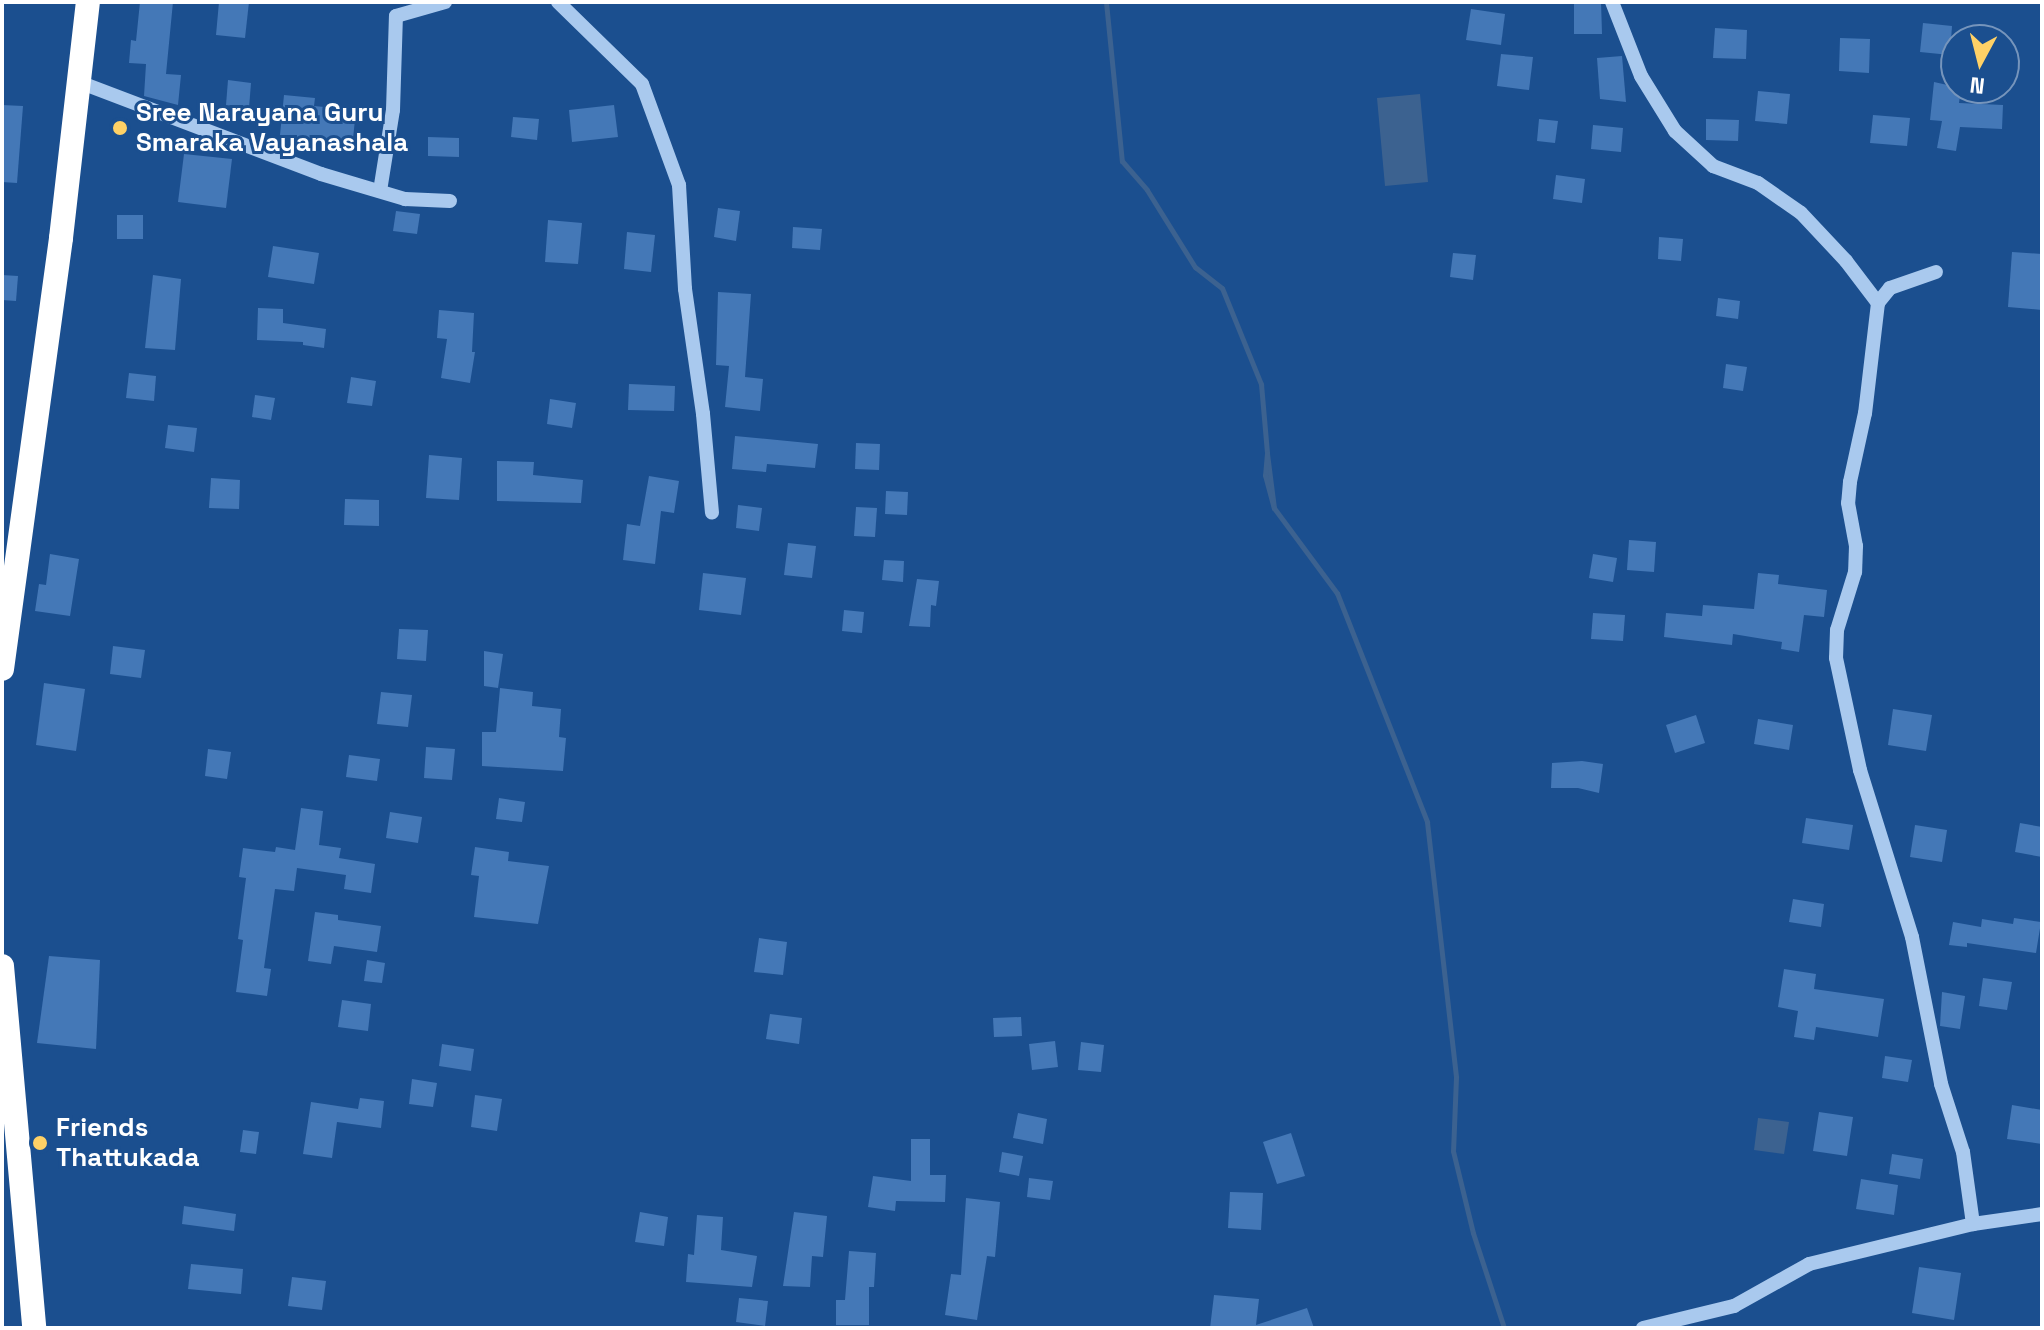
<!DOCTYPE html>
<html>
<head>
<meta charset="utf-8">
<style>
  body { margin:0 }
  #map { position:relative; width:2044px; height:1330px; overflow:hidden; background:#1b4f8f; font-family:"Space Grotesk",sans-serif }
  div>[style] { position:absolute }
  .water>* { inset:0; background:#3c6290 }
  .stream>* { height:5px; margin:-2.5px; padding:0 2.5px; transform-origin:2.5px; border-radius:2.5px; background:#3c6290 }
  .building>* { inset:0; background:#4478b7 }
  .minor>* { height:14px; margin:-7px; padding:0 7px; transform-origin:7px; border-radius:7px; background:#a9c9ee }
  .highway>* { height:24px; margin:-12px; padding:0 12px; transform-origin:12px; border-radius:12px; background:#fff }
  .dots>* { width:22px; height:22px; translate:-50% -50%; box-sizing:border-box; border:4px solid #1b4f8f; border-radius:50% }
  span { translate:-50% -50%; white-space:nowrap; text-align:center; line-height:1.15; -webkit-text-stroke:6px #1b4f8f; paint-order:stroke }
  .poi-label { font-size:26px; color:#fff; font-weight:700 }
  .left { translate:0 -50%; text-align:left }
  .frame { position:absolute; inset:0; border:4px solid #fff; pointer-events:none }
  .north { position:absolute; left:1940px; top:24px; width:80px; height:80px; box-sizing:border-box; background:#1b4f8f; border:2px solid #7695bc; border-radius:50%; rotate:187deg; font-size:22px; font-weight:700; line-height:32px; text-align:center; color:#fff }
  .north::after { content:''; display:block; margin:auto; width:28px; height:36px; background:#ffd166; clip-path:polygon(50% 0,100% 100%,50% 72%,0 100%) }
</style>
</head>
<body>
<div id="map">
  <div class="water">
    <div style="clip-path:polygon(1420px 94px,1428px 182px,1385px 186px,1377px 98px)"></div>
    <div style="clip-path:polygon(1758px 1118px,1789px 1122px,1784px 1154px,1754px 1150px)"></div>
  </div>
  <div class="stream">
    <div style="left:1106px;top:2px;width:160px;rotate:84.3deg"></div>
    <div style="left:1122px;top:161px;width:38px;rotate:49deg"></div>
    <div style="left:1147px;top:190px;width:91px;rotate:58.1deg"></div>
    <div style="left:1195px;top:267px;width:34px;rotate:38deg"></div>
    <div style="left:1222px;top:288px;width:104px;rotate:67.9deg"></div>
    <div style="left:1261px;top:384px;width:69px;rotate:85deg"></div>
    <div style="left:1274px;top:508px;width:55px;rotate:-97.3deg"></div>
    <div style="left:1267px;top:453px;width:22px;rotate:95deg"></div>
    <div style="left:1265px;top:475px;width:34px;rotate:75deg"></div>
    <div style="left:1274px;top:508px;width:106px;rotate:53.5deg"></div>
    <div style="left:1337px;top:593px;width:246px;rotate:68.5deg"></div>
    <div style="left:1427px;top:822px;width:257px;rotate:83.5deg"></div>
    <div style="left:1456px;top:1077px;width:74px;rotate:92.3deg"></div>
    <div style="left:1453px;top:1151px;width:84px;rotate:76.3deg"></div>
    <div style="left:1473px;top:1233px;width:100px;rotate:71.9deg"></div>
  </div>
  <div class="building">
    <div style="clip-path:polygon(140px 2px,173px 2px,166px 74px,181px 75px,178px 105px,144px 96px,146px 64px,129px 63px,131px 40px,136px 41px)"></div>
    <div style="clip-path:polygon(219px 2px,249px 2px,245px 38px,216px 35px)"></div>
    <div style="clip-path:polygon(1574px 2px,1601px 2px,1602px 34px,1574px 34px)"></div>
    <div style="clip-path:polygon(1471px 9px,1505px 14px,1501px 45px,1466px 40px)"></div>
    <div style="clip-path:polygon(1923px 23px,1952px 26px,1950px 55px,1920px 52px)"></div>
    <div style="clip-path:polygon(1715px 28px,1747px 30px,1746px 59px,1713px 58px)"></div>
    <div style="clip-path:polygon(1840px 38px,1870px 39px,1869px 73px,1839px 71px)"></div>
    <div style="clip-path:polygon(1501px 54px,1533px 57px,1529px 90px,1497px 86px)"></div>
    <div style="clip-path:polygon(1622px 56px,1626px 102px,1600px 99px,1597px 58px)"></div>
    <div style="clip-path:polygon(228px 80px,251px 83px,249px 108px,226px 105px)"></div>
    <div style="clip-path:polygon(1934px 82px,1961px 88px,1959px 103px,2003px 105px,2002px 129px,1960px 127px,1956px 151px,1937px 148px,1942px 121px,1930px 120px)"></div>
    <div style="clip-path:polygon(1758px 91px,1790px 94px,1787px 124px,1755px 121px)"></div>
    <div style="clip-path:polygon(284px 95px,315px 98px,314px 106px,356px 110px,352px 148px,315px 145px,316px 139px,280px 135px)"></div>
    <div style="clip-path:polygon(2px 105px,23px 106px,17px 183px,2px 182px)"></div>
    <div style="clip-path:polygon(614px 105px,618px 137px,572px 142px,569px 110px)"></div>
    <div style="clip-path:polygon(1873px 115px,1910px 118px,1907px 146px,1870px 143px)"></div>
    <div style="clip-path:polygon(513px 117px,539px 119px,537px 140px,511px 137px)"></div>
    <div style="clip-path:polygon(1539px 119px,1558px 121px,1555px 143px,1537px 141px)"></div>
    <div style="clip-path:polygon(1706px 119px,1739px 120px,1738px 141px,1706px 140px)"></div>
    <div style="clip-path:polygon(1593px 125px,1623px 128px,1621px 152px,1591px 149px)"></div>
    <div style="clip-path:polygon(428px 137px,459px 138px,459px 157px,428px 156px)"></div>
    <div style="clip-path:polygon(184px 154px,232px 159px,226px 208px,178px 202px)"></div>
    <div style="clip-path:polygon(1556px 175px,1585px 179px,1582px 203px,1553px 199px)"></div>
    <div style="clip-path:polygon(718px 208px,740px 211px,736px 241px,714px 237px)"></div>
    <div style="clip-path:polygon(396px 211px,420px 214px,417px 234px,393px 231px)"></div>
    <div style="clip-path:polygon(117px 215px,143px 215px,143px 239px,117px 239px)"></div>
    <div style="clip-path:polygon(548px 220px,582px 223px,578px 264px,545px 262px)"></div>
    <div style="clip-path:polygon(793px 227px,822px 229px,820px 250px,792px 248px)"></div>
    <div style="clip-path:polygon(627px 232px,655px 235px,651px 272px,624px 269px)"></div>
    <div style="clip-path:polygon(1659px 237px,1683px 239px,1681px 261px,1658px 259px)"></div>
    <div style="clip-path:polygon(273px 246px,319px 253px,314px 284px,268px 277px)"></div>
    <div style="clip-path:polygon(2012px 252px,2042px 254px,2042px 310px,2008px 307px)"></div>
    <div style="clip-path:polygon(1453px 253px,1476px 255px,1473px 280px,1450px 277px)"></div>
    <div style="clip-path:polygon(2px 275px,18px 276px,16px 301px,2px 300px)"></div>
    <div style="clip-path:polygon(153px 275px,181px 279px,175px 350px,145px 348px)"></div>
    <div style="clip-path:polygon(718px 292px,751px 294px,745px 377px,763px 379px,760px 411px,725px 407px,729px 366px,716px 365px)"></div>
    <div style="clip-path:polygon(1718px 298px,1740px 301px,1738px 319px,1716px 316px)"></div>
    <div style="clip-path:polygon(258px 308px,283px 309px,283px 323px,326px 329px,324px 348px,303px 345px,303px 342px,257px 340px)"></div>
    <div style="clip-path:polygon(439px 310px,474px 313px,472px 352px,475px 352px,470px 383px,441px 378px,447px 339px,437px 338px)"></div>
    <div style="clip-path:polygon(1726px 364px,1747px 367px,1743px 391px,1723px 388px)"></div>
    <div style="clip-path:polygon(129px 373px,156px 376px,154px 401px,126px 398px)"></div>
    <div style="clip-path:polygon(351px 377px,376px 381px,372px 406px,347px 403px)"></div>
    <div style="clip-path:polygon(629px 384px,675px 386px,674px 411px,628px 410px)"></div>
    <div style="clip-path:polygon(255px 395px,275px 398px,271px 420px,252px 417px)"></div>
    <div style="clip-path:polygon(550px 399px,576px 403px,572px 428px,547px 424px)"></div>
    <div style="clip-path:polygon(168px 425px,197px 428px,194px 452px,165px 448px)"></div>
    <div style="clip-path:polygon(735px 436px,818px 444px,815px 468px,767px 464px,766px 472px,732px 469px)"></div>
    <div style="clip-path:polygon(856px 443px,880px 444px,879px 470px,855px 469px)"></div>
    <div style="clip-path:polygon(429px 455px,462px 458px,459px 500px,426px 498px)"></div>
    <div style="clip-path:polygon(497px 461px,534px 462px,533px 475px,583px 480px,581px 503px,497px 501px)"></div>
    <div style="clip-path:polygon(649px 476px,679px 481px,674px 513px,661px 511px,655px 564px,623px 560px,627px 524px,640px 526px)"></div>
    <div style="clip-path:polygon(211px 478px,240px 480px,239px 509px,209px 508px)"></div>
    <div style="clip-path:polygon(886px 491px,908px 492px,907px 515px,885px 514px)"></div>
    <div style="clip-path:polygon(345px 499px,379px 500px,379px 526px,344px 525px)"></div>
    <div style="clip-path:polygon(738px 505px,762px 508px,759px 531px,736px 528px)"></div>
    <div style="clip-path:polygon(856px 507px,877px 508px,875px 537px,854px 536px)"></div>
    <div style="clip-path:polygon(1629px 540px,1656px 542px,1654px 572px,1627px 570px)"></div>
    <div style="clip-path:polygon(788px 543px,816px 546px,812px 578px,784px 575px)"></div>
    <div style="clip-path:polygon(50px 554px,79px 559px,70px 616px,35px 611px,39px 584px,46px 585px)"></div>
    <div style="clip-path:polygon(1593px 554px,1617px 558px,1613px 582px,1589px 578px)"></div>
    <div style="clip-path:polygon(884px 560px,904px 561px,903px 582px,882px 580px)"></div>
    <div style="clip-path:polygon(703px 573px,746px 578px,741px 615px,699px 610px)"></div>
    <div style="clip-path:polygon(1758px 573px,1779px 575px,1778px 584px,1827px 590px,1824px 617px,1804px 615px,1799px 652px,1781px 649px,1782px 642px,1733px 634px,1732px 645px,1664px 637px,1666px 613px,1702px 616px,1703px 605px,1754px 609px)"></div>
    <div style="clip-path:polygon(917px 579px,939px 581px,936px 606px,931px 605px,930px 627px,909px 626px)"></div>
    <div style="clip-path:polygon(844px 610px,864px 612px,862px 633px,842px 631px)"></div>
    <div style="clip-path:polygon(1593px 613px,1625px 615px,1623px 641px,1591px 639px)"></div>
    <div style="clip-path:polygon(399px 629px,428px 630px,426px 661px,397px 659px)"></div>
    <div style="clip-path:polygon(113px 646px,145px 650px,141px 678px,110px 674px)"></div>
    <div style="clip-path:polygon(484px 651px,503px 654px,498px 688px,484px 686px)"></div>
    <div style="clip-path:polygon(44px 683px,85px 689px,76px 751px,36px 745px)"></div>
    <div style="clip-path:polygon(500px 688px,533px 692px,532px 706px,561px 709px,559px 737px,566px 738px,563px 771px,482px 766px,482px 732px,496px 732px)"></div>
    <div style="clip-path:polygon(381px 692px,412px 695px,408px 727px,377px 724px)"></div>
    <div style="clip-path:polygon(1893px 709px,1932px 715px,1926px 751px,1888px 745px)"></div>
    <div style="clip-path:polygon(1696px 715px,1705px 743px,1675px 753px,1666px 725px)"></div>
    <div style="clip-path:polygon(1758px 719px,1793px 725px,1789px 750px,1754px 744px)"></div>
    <div style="clip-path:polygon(426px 747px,455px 749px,452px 780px,424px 778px)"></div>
    <div style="clip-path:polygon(208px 749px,231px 752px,227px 779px,205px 776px)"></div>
    <div style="clip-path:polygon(349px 755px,380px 759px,377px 781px,346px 777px)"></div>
    <div style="clip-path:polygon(1582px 761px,1603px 764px,1599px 793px,1578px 788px,1551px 788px,1552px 763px)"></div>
    <div style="clip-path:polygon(499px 798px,525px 802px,522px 822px,496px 819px)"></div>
    <div style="clip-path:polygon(301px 808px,323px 811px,319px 845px,341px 848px,339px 858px,375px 864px,371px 893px,344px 889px,346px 875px,297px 868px,294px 891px,275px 889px,264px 968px,271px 969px,267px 996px,236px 992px,243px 940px,238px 939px,246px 878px,239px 877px,243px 848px,275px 852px,276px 847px,295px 850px)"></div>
    <div style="clip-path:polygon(390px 812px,422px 817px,418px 843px,386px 838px)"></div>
    <div style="clip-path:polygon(1806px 818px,1853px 825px,1849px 850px,1802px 843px)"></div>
    <div style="clip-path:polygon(2020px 823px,2042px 827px,2042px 857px,2015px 852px)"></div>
    <div style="clip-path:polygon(1915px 825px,1947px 830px,1942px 862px,1910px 857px)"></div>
    <div style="clip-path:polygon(475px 847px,509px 852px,508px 861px,549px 866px,538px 924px,474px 917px,479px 876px,471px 875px)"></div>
    <div style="clip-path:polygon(1793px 899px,1824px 904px,1821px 927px,1789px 922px)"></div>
    <div style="clip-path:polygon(315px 912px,338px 915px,338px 920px,381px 926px,377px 952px,334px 946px,331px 964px,308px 961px)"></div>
    <div style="clip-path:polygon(2014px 918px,2041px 922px,2036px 953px,1967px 943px,1967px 947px,1949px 945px,1953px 922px,1981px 927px,1982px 919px,2013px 924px)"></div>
    <div style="clip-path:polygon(759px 938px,787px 942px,783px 975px,754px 972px)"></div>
    <div style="clip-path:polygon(49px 956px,100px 960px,96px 1049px,37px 1043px)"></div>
    <div style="clip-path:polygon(367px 960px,385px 963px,382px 983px,364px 981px)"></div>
    <div style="clip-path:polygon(1784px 969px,1816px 974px,1814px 989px,1884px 999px,1878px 1037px,1816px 1027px,1814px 1040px,1794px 1037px,1798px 1011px,1778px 1007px)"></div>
    <div style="clip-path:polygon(1983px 978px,2012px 982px,2007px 1010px,1979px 1006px)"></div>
    <div style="clip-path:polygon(1942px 992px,1965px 996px,1960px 1029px,1940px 1026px)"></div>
    <div style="clip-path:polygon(342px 1000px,371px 1004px,368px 1031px,338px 1027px)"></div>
    <div style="clip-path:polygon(770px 1014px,802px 1018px,799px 1044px,766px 1039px)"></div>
    <div style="clip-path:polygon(1021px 1017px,1022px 1036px,994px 1037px,993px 1018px)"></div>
    <div style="clip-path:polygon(1055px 1041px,1058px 1067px,1032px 1070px,1029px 1044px)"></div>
    <div style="clip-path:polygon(1081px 1042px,1104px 1045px,1101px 1072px,1078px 1070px)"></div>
    <div style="clip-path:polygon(442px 1044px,474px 1049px,471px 1071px,439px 1066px)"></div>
    <div style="clip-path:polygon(1885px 1056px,1912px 1060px,1908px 1082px,1882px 1078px)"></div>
    <div style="clip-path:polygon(412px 1079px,437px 1083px,433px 1107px,409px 1104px)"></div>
    <div style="clip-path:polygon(475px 1095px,502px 1099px,497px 1131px,471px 1127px)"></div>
    <div style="clip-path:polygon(360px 1098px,384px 1101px,381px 1128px,337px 1122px,332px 1158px,303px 1154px,311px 1102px,358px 1109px)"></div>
    <div style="clip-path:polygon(2012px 1105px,2042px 1110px,2042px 1144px,2007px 1139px)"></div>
    <div style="clip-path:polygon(1819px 1112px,1853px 1117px,1847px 1156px,1813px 1151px)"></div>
    <div style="clip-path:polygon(1018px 1113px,1047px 1119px,1043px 1144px,1013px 1138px)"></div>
    <div style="clip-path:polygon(243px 1130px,259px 1132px,256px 1154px,240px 1152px)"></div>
    <div style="clip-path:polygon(1291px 1133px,1305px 1176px,1277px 1184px,1263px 1142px)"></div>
    <div style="clip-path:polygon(911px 1139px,930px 1139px,930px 1175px,946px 1175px,945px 1202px,896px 1201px,895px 1211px,868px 1207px,873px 1176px,911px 1181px)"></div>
    <div style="clip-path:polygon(1002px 1152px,1023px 1156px,1019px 1176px,999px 1172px)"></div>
    <div style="clip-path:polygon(1892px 1154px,1923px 1159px,1920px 1179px,1889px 1174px)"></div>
    <div style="clip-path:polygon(1029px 1178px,1053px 1181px,1050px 1200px,1027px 1197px)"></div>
    <div style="clip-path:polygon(1861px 1179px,1898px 1185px,1894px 1215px,1856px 1209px)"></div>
    <div style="clip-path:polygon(1230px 1192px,1263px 1193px,1261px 1230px,1228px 1228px)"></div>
    <div style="clip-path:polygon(966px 1198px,1000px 1202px,995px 1257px,987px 1256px,977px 1320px,945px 1315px,951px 1274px,961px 1275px)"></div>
    <div style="clip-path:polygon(184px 1206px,236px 1214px,234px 1231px,182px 1224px)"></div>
    <div style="clip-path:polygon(640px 1212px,668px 1217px,664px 1246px,635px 1242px)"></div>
    <div style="clip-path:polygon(794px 1212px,827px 1216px,823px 1257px,812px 1256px,810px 1287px,783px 1286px)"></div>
    <div style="clip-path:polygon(697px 1215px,723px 1217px,721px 1250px,757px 1256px,752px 1287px,686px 1282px,688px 1254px,694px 1255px)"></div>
    <div style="clip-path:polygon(849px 1251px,876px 1253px,874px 1287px,869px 1287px,869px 1325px,836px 1325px,836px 1300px,845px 1300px)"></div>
    <div style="clip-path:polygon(191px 1264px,243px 1269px,241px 1294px,188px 1289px)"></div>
    <div style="clip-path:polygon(1919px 1267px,1961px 1273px,1954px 1320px,1912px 1313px)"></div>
    <div style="clip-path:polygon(292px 1277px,326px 1281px,322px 1310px,288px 1306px)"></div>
    <div style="clip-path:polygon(1214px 1295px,1259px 1299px,1256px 1325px,1307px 1308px,1314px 1328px,1210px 1328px)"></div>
    <div style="clip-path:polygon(739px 1298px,768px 1301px,765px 1326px,736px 1322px)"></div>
  </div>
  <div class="minor">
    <div style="left:558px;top:2px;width:117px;rotate:44.3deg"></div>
    <div style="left:642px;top:84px;width:108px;rotate:69.9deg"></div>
    <div style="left:679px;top:185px;width:104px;rotate:86.7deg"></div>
    <div style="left:685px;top:289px;width:126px;rotate:81.8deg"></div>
    <div style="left:703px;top:414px;width:99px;rotate:84.8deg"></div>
    <div style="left:1612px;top:2px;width:79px;rotate:68.6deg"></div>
    <div style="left:1641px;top:76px;width:65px;rotate:58.3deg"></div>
    <div style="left:1675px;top:131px;width:52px;rotate:42.6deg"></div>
    <div style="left:1713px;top:166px;width:48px;rotate:20.7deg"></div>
    <div style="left:1758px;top:183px;width:52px;rotate:34.9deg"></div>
    <div style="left:1801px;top:213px;width:66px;rotate:46.8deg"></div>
    <div style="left:1846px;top:261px;width:53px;rotate:52.7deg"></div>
    <div style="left:79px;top:82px;width:259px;rotate:20.8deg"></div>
    <div style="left:321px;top:174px;width:88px;rotate:16.6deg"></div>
    <div style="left:405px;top:199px;width:45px;rotate:2.5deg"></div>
    <div style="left:380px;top:191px;width:82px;rotate:-80.9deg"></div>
    <div style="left:393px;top:110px;width:94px;rotate:-88.2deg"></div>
    <div style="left:396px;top:16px;width:51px;rotate:-15.9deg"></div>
    <div style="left:1936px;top:272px;width:49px;rotate:160.8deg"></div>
    <div style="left:1890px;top:288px;width:19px;rotate:129deg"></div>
    <div style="left:1878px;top:303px;width:111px;rotate:96.7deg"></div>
    <div style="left:1865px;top:413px;width:71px;rotate:102.3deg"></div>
    <div style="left:1850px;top:482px;width:21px;rotate:95deg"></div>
    <div style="left:1848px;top:503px;width:44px;rotate:79.5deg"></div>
    <div style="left:1856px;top:546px;width:26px;rotate:92deg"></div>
    <div style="left:1855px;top:572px;width:61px;rotate:107.2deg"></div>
    <div style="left:1837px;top:630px;width:28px;rotate:92deg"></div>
    <div style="left:1836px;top:658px;width:115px;rotate:77.9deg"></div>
    <div style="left:1860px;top:770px;width:175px;rotate:72.7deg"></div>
    <div style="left:1912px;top:937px;width:150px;rotate:78.8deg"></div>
    <div style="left:1941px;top:1084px;width:71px;rotate:72.1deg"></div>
    <div style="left:1963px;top:1152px;width:73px;rotate:82.1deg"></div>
    <div style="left:1643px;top:1328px;width:94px;rotate:-13.6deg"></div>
    <div style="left:1734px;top:1306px;width:86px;rotate:-29.2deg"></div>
    <div style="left:1809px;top:1264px;width:169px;rotate:-13.7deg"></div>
    <div style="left:1973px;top:1224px;width:70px;rotate:-8.2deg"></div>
  </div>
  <div class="highway">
    <div style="left:2px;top:669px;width:435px;rotate:-82.2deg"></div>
    <div style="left:61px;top:238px;width:238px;rotate:-83.5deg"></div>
    <div style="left:2px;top:966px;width:363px;rotate:84.9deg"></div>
  </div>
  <div class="dots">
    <div style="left:120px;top:128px;background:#ffd166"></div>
    <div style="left:40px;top:1143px;background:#ffd166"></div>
  </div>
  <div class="poi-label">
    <span class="left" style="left:136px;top:128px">Sree Narayana Guru<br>Smaraka Vayanashala</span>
    <span class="left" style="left:56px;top:1143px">Friends<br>Thattukada</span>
  </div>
  <div class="frame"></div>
  <div class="north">N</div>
</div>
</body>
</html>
